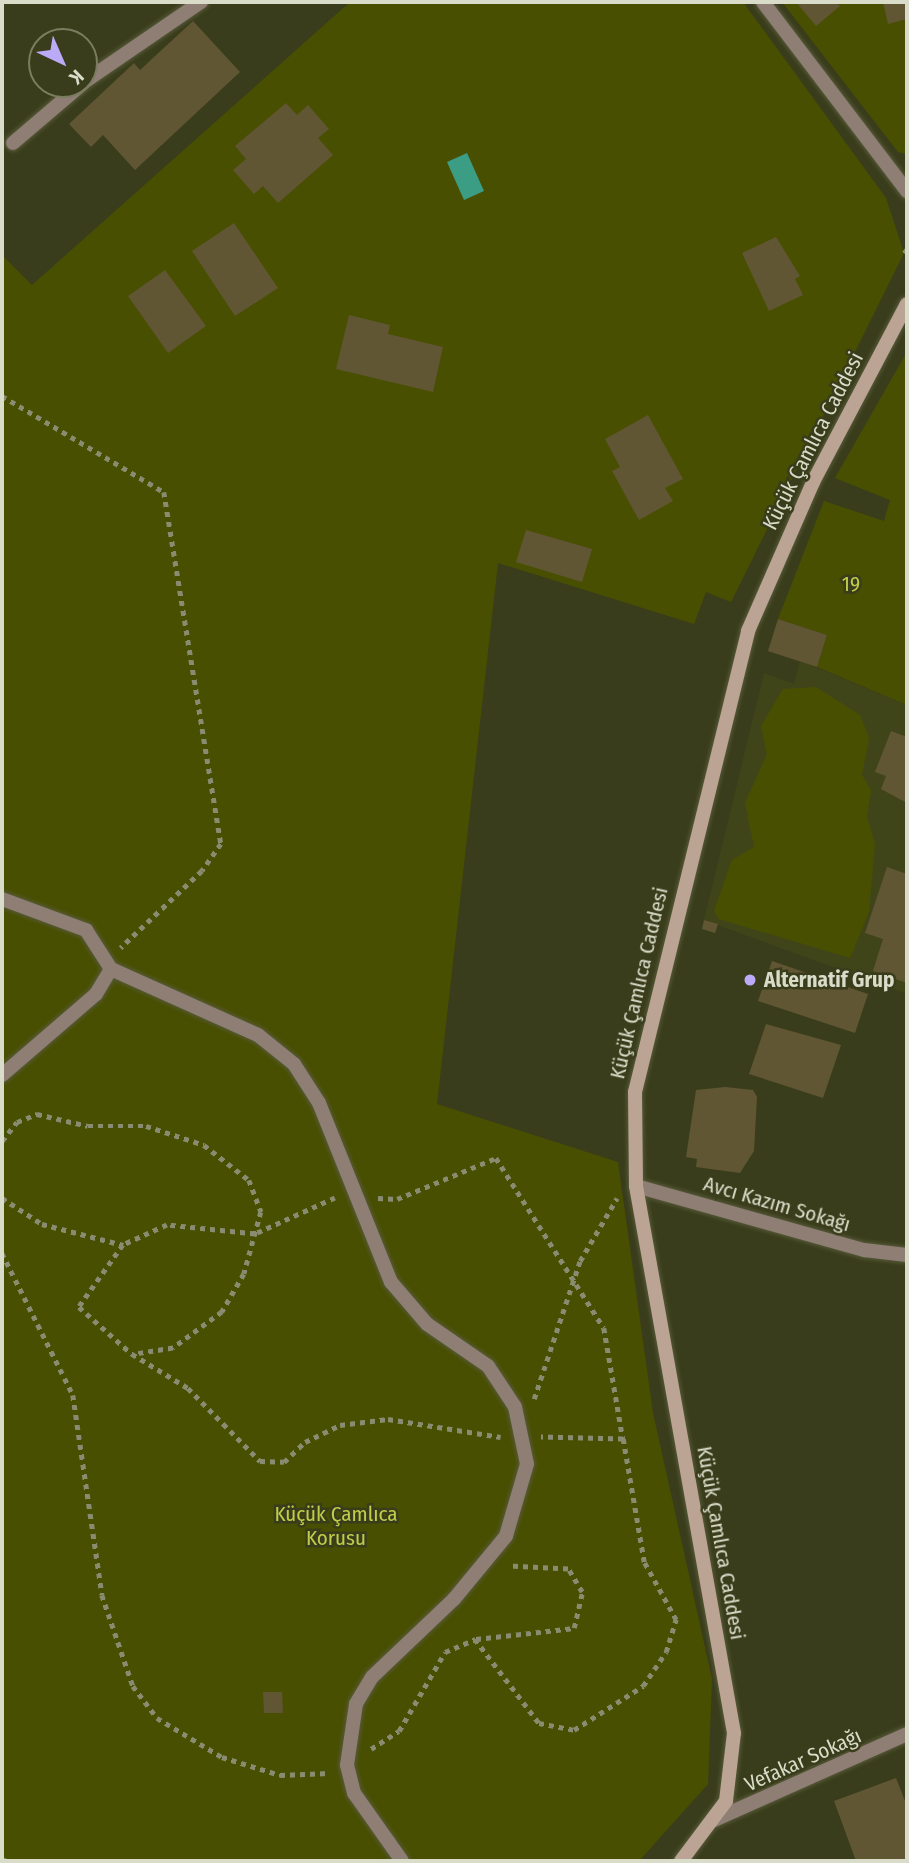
<!DOCTYPE html>
<html>
<head>
<meta charset="utf-8">
<style>
  body { margin:0 }
  #map { position:relative; width:909px; height:1863px; overflow:hidden; background:#3a3d1b; font-family:"Fira Sans Condensed",sans-serif }
  div>[style] { position:absolute }
  .built>* { inset:0; background:#404519 }
  .green>* { inset:0; background:#494f01 }
  .water>* { inset:0; background:#3c9d85 }
  .building>* { inset:0; background:#605633 }
  .path>* { height:4.5px; margin-top:-2.25px; transform-origin:0; background:repeating-linear-gradient(90deg,#898c71 0 5px,transparent 0 10px) }
  .roads { filter:drop-shadow(0 0 2px #575a3a) drop-shadow(0 0 2px #575a3a) }
  .service>* { height:14px; margin:-7px; padding:0 7px; transform-origin:7px; border-radius:7px; background:#8e7e74 }
  .minor>* { height:14px; margin:-7px; padding:0 7px; transform-origin:7px; border-radius:7px; background:#8e7e74 }
  .secondary>* { height:14px; margin:-7px; padding:0 7px; transform-origin:7px; border-radius:7px; background:#bca494 }
  .dots>* { width:19px; height:19px; translate:-50% -50%; box-sizing:border-box; border:4px solid #3a3d1b; border-radius:50% }
  span { translate:-50% -50%; white-space:nowrap; text-align:center; line-height:1.15; -webkit-text-stroke:5px #3a3d1b; paint-order:stroke }
  .street-label { font-size:21px; color:#d9dcc8 }
  .park-label { font-size:21px; color:#c1cc48 }
  .poi-label { font-size:21px; color:#d9dcc8; font-weight:700 }
  .left { translate:0 -50%; text-align:left }
  .frame { position:absolute; inset:0; border:4px solid #d9dcc8; pointer-events:none }
  .north { position:absolute; left:28px; top:28px; width:70px; height:70px; box-sizing:border-box; background:#3a3d1b; border:2px solid #7a7d60; border-radius:50%; rotate:136deg; font-size:19px; font-weight:700; line-height:28px; text-align:center; color:#d9dcc8 }
  .north::after { content:''; display:block; margin:auto; width:24px; height:32px; background:#bbaaf6; clip-path:polygon(50% 0,100% 100%,50% 72%,0 100%) }
</style>
</head>
<body>
<div id="map">
  <div class="built">
    <div style="clip-path:polygon(800px 661px,907px 705px,907px 994px,704px 920px,764px 673px,794px 684px)"></div>
  </div>
  <div class="green">
    <div style="clip-path:polygon(350px 2px,743px 2px,886px 198px,904px 253px,731px 602px,706px 592px,694px 624px,498px 563px,437px 1104px,618px 1162px,653px 1413px,712px 1679px,708px 1784px,639px 1861px,2px 1861px,2px 255px,32px 285px)"></div>
    <div style="clip-path:polygon(782px 2px,907px 2px,907px 154px,898px 152px)"></div>
    <div style="clip-path:polygon(907px 352px,907px 705px,817px 667px,827px 635px,778px 619px,824px 501px,884px 521px,890px 500px,835px 478px)"></div>
    <div style="clip-path:polygon(816px 687px,860px 715px,869px 738px,862px 775px,871px 790px,867px 817px,875px 844px,869px 912px,850px 958px,719px 919px,714px 911px,732px 860px,754px 847px,745px 803px,767px 754px,761px 726px,783px 689px)"></div>
  </div>
  <div class="water">
    <div style="clip-path:polygon(467px 153px,484px 191px,464px 200px,447px 162px)"></div>
  </div>
  <div class="building">
    <div style="clip-path:polygon(796px 2px,836px 2px,840px 6px,816px 26px)"></div>
    <div style="clip-path:polygon(883px 2px,907px 2px,907px 19px,888px 24px)"></div>
    <div style="clip-path:polygon(193px 21px,240px 72px,135px 170px,103px 135px,91px 147px,69px 124px,134px 63px,140px 70px)"></div>
    <div style="clip-path:polygon(286px 103px,297px 115px,308px 105px,329px 129px,318px 138px,333px 155px,278px 203px,263px 186px,254px 194px,233px 170px,246px 159px,235px 146px)"></div>
    <div style="clip-path:polygon(234px 223px,278px 288px,235px 316px,192px 251px)"></div>
    <div style="clip-path:polygon(776px 237px,800px 276px,795px 279px,803px 295px,769px 311px,742px 253px)"></div>
    <div style="clip-path:polygon(165px 270px,206px 326px,168px 353px,128px 296px)"></div>
    <div style="clip-path:polygon(349px 315px,390px 325px,388px 334px,443px 347px,433px 392px,336px 369px)"></div>
    <div style="clip-path:polygon(648px 415px,683px 479px,665px 488px,673px 501px,639px 520px,612px 471px,620px 467px,605px 439px)"></div>
    <div style="clip-path:polygon(526px 530px,592px 549px,582px 582px,516px 562px)"></div>
    <div style="clip-path:polygon(778px 619px,827px 635px,817px 667px,768px 651px)"></div>
    <div style="clip-path:polygon(891px 731px,907px 737px,907px 803px,881px 789px,886px 776px,875px 772px)"></div>
    <div style="clip-path:polygon(887px 867px,907px 874px,907px 983px,873px 971px,883px 939px,865px 933px)"></div>
    <div style="clip-path:polygon(704px 920px,718px 924px,715px 933px,702px 929px)"></div>
    <div style="clip-path:polygon(772px 961px,868px 994px,855px 1033px,758px 1001px)"></div>
    <div style="clip-path:polygon(766px 1024px,841px 1045px,823px 1098px,749px 1074px)"></div>
    <div style="clip-path:polygon(725px 1087px,753px 1090px,757px 1097px,754px 1151px,740px 1173px,696px 1167px,697px 1159px,686px 1157px,696px 1090px)"></div>
    <div style="clip-path:polygon(263px 1692px,282px 1692px,283px 1713px,264px 1713px)"></div>
    <div style="clip-path:polygon(896px 1778px,907px 1806px,907px 1861px,856px 1861px,834px 1801px)"></div>
  </div>
  <div class="path">
    <div style="left:904px;top:253px;width:5px;rotate:-53deg"></div>
    <div style="left:2px;top:396px;width:188px;rotate:30.7deg"></div>
    <div style="left:164px;top:492px;width:357px;rotate:80.8deg"></div>
    <div style="left:221px;top:844px;width:33px;rotate:125deg"></div>
    <div style="left:202px;top:871px;width:112px;rotate:136.5deg"></div>
    <div style="left:2px;top:1141px;width:24px;rotate:-52deg"></div>
    <div style="left:17px;top:1122px;width:22px;rotate:-22deg"></div>
    <div style="left:37px;top:1114px;width:52px;rotate:13.2deg"></div>
    <div style="left:88px;top:1126px;width:58px"></div>
    <div style="left:146px;top:1126px;width:61px;rotate:18.1deg"></div>
    <div style="left:204px;top:1145px;width:57px;rotate:37.9deg"></div>
    <div style="left:249px;top:1180px;width:34px;rotate:69deg"></div>
    <div style="left:261px;top:1212px;width:64px;rotate:105.3deg"></div>
    <div style="left:244px;top:1274px;width:44px;rotate:120.1deg"></div>
    <div style="left:222px;top:1312px;width:61px;rotate:143.7deg"></div>
    <div style="left:173px;top:1348px;width:39px;rotate:171deg"></div>
    <div style="left:2px;top:1198px;width:48px;rotate:33deg"></div>
    <div style="left:42px;top:1224px;width:84px;rotate:14.5deg"></div>
    <div style="left:335px;top:1198px;width:88px;rotate:155.8deg"></div>
    <div style="left:255px;top:1234px;width:88px;rotate:-174.2deg"></div>
    <div style="left:167px;top:1225px;width:48px;rotate:155.6deg"></div>
    <div style="left:123px;top:1245px;width:76px;rotate:125.4deg"></div>
    <div style="left:79px;top:1307px;width:71px;rotate:41.6deg"></div>
    <div style="left:132px;top:1354px;width:66px;rotate:31.3deg"></div>
    <div style="left:188px;top:1388px;width:103px;rotate:45.4deg"></div>
    <div style="left:260px;top:1461px;width:24px;rotate:2deg"></div>
    <div style="left:284px;top:1462px;width:29px;rotate:-44deg"></div>
    <div style="left:305px;top:1442px;width:39px;rotate:-26deg"></div>
    <div style="left:340px;top:1425px;width:48px;rotate:-7.1deg"></div>
    <div style="left:388px;top:1419px;width:114px;rotate:9.1deg"></div>
    <div style="left:378px;top:1198px;width:19px;rotate:3deg"></div>
    <div style="left:397px;top:1199px;width:107px;rotate:-22.5deg"></div>
    <div style="left:496px;top:1158px;width:201px;rotate:57.6deg"></div>
    <div style="left:604px;top:1328px;width:113px;rotate:80.3deg"></div>
    <div style="left:2px;top:1253px;width:159px;rotate:63.4deg"></div>
    <div style="left:73px;top:1395px;width:202px;rotate:81.7deg"></div>
    <div style="left:102px;top:1595px;width:96px;rotate:71.2deg"></div>
    <div style="left:133px;top:1686px;width:40px;rotate:53deg"></div>
    <div style="left:157px;top:1718px;width:76px;rotate:31deg"></div>
    <div style="left:222px;top:1757px;width:61px;rotate:17.2deg"></div>
    <div style="left:280px;top:1775px;width:50px;rotate:-2.3deg"></div>
    <div style="left:534px;top:1399px;width:145px;rotate:-71.6deg"></div>
    <div style="left:580px;top:1261px;width:73px;rotate:-59.6deg"></div>
    <div style="left:476px;top:1639px;width:99px;rotate:-6.4deg"></div>
    <div style="left:574px;top:1628px;width:37px;rotate:-77deg"></div>
    <div style="left:582px;top:1592px;width:27px;rotate:-121deg"></div>
    <div style="left:568px;top:1569px;width:59px;rotate:-177.1deg"></div>
    <div style="left:371px;top:1749px;width:33px;rotate:-33deg"></div>
    <div style="left:399px;top:1731px;width:91px;rotate:-59.8deg"></div>
    <div style="left:445px;top:1652px;width:33px;rotate:-23deg"></div>
    <div style="left:475px;top:1639px;width:106px;rotate:52.7deg"></div>
    <div style="left:539px;top:1723px;width:36px;rotate:11deg"></div>
    <div style="left:574px;top:1730px;width:82px;rotate:-32.5deg"></div>
    <div style="left:643px;top:1686px;width:41px;rotate:-55.9deg"></div>
    <div style="left:666px;top:1652px;width:34px;rotate:-73deg"></div>
    <div style="left:676px;top:1620px;width:66px;rotate:-118.9deg"></div>
    <div style="left:644px;top:1562px;width:125px;rotate:-99.7deg"></div>
    <div style="left:623px;top:1439px;width:82px;rotate:-178.6deg"></div>
    <div style="left:2px;top:1859px;width:5px;rotate:22deg"></div>
  </div>
  <div class="roads">
    <div class="service">
      <div style="left:84px;top:82px;width:142px;rotate:-34.4deg"></div>
      <div style="left:13px;top:143px;width:91px;rotate:-40.5deg"></div>
      <div style="left:111px;top:969px;width:161px;rotate:24.2deg"></div>
      <div style="left:258px;top:1035px;width:46px;rotate:38.9deg"></div>
      <div style="left:294px;top:1064px;width:46px;rotate:57.3deg"></div>
      <div style="left:319px;top:1103px;width:193px;rotate:68.1deg"></div>
      <div style="left:391px;top:1282px;width:55px;rotate:49.4deg"></div>
      <div style="left:427px;top:1324px;width:74px;rotate:34.5deg"></div>
      <div style="left:488px;top:1366px;width:49px;rotate:56.6deg"></div>
      <div style="left:515px;top:1407px;width:58px;rotate:78.1deg"></div>
      <div style="left:527px;top:1464px;width:75px;rotate:106.3deg"></div>
      <div style="left:506px;top:1536px;width:82px;rotate:129.5deg"></div>
      <div style="left:454px;top:1599px;width:113px;rotate:136.4deg"></div>
      <div style="left:372px;top:1677px;width:31px;rotate:121deg"></div>
      <div style="left:356px;top:1704px;width:62px;rotate:98.4deg"></div>
      <div style="left:347px;top:1765px;width:29px;rotate:76deg"></div>
      <div style="left:354px;top:1793px;width:83px;rotate:54.8deg"></div>
    </div>
    <div class="minor">
      <div style="left:763px;top:2px;width:238px;rotate:52.7deg"></div>
      <div style="left:2px;top:899px;width:90px;rotate:20.3deg"></div>
      <div style="left:86px;top:930px;width:46px;rotate:57.3deg"></div>
      <div style="left:111px;top:969px;width:29px;rotate:121deg"></div>
      <div style="left:96px;top:994px;width:124px;rotate:139.2deg"></div>
      <div style="left:636px;top:1186px;width:237px;rotate:15.7deg"></div>
      <div style="left:864px;top:1250px;width:43px;rotate:6.6deg"></div>
      <div style="left:714px;top:1820px;width:211px;rotate:-24deg"></div>
    </div>
    <div class="secondary">
      <div style="left:681px;top:1861px;width:75px;rotate:-53.1deg"></div>
      <div style="left:726px;top:1801px;width:68px;rotate:-83.3deg"></div>
      <div style="left:734px;top:1733px;width:556px;rotate:-100.16deg"></div>
      <div style="left:636px;top:1186px;width:94px;rotate:-90.6deg"></div>
      <div style="left:635px;top:1092px;width:475px;rotate:-76.2deg"></div>
      <div style="left:748px;top:631px;width:163px;rotate:-66.4deg"></div>
      <div style="left:813px;top:482px;width:201px;rotate:-62.2deg"></div>
    </div>
  </div>
  <div class="dots">
    <div style="left:750px;top:980px;background:#bbaaf6"></div>
  </div>
  <div class="street-label">
    <span style="left:813px;top:441px;rotate:-63deg">Küçük Çamlıca Caddesi</span>
    <span style="left:639px;top:983px;rotate:-77deg">Küçük Çamlıca Caddesi</span>
    <span style="left:777px;top:1204px;rotate:16deg">Avcı Kazım Sokağı</span>
    <span style="left:721px;top:1543px;rotate:80deg">Küçük Çamlıca Caddesi</span>
    <span style="left:803px;top:1760px;rotate:-24deg">Vefakar Sokağı</span>
  </div>
  <div class="park-label">
    <span style="left:851px;top:584px">19</span>
    <span style="left:336px;top:1526px">Küçük Çamlıca<br>Korusu</span>
  </div>
  <div class="poi-label">
    <span class="left" style="left:764px;top:980px">Alternatif Grup</span>
  </div>
  <div class="frame"></div>
  <div class="north">K</div>
</div>
</body>
</html>
